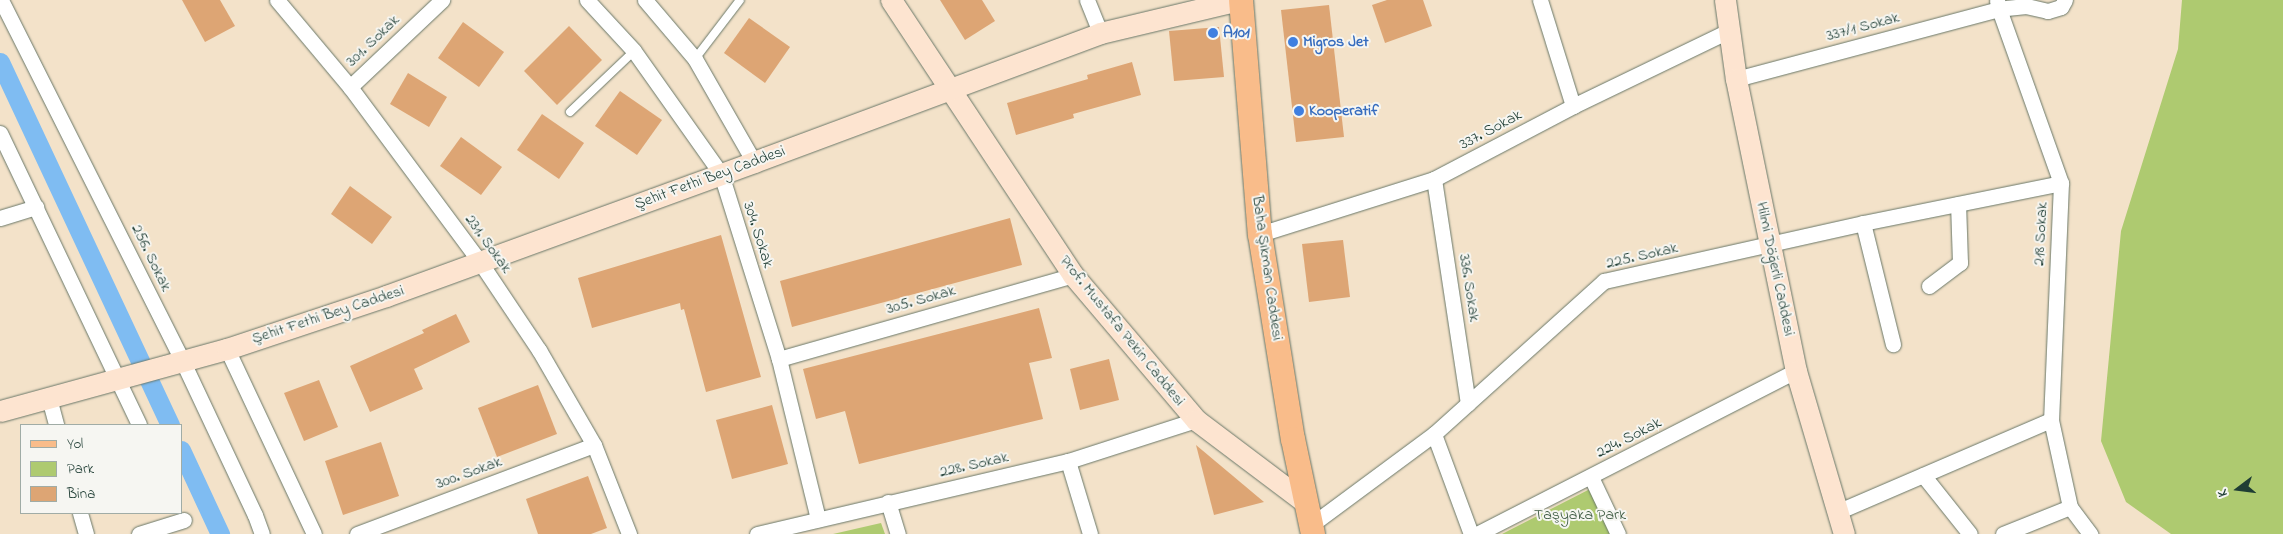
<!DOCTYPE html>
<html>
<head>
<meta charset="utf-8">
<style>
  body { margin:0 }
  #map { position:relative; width:2283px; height:534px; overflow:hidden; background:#f3e2c9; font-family:"Indie Flower",sans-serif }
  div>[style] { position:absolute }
  .green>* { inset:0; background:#aeca70 }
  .canal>* { height:19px; margin:-9.5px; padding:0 9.5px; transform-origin:9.5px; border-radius:9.5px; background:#7fbcf2 }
  .building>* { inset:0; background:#dda574 }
  .roads { filter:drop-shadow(0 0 1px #697768) drop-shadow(0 0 1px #697768) }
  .lane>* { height:8px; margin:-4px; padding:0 4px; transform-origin:4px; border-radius:4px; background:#fff }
  .street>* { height:15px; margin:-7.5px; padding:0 7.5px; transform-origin:7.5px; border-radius:7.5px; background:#fff }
  .secondary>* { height:21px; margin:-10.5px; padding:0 10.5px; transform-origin:10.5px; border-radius:10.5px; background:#fde4d0 }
  .primary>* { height:24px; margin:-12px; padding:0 12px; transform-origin:12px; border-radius:12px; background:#f9bc8a }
  .dots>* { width:14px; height:14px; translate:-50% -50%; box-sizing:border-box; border:2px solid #f6f6f2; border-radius:50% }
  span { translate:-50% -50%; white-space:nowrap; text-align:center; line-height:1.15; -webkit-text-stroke:4px #f6f6f2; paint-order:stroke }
  .street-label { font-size:16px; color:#1f3d34 }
  .shop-label { font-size:16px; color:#366cbe; font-weight:700 }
  .left { translate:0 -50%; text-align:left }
  .park-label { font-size:16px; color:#3c5940 }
  .legend { position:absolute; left:20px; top:424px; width:162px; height:90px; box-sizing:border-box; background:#f6f6f2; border:1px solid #a0aca6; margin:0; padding:6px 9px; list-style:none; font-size:15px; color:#1f3d34 }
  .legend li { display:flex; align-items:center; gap:10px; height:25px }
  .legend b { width:25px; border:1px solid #a0aca6 }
  .north { position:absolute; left:2213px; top:464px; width:50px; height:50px; -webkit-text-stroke:4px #f6f6f2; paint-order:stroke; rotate:255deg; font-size:14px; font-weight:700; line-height:20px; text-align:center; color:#1f3d34 }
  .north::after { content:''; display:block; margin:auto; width:18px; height:22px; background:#1f3d34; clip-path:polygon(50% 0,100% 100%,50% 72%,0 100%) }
</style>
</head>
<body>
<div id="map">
  <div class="green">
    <div style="clip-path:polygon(2182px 0,2283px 0,2283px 534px,2171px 534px,2126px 502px,2101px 441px,2121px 231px,2178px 49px)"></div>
    <div style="clip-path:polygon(1590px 489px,1610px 534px,1502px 534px)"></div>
    <div style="clip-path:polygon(881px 523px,885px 534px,833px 534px)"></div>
  </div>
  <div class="canal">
    <div style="left:0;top:62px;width:401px;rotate:64.9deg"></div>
    <div style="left:181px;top:450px;width:93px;rotate:65.1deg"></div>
  </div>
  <div class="building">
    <div style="clip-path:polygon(182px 0,220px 0,235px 26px,205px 42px)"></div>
    <div style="clip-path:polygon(940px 0,982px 0,995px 21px,965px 40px)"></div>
    <div style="clip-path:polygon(1387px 0,1423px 0,1432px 26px,1385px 43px,1372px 5px)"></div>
    <div style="clip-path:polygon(1329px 5px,1344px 137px,1296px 142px,1281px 10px)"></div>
    <div style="clip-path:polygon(749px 18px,790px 47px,765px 83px,724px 53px)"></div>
    <div style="clip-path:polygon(463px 22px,504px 52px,479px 87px,438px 58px)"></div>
    <div style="clip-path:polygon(569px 26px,602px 60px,557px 105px,524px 71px)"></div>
    <div style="clip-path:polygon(1219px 27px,1224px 77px,1174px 81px,1169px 31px)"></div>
    <div style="clip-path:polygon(1132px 62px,1141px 95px,1073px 114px,1074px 118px,1016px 135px,1007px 103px,1088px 79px,1087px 75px)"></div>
    <div style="clip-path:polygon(408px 73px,447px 97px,429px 127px,390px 104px)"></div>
    <div style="clip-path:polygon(620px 91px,662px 120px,637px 155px,595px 126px)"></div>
    <div style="clip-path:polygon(542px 114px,584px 143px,559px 179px,517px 150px)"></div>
    <div style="clip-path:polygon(461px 137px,502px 167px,481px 195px,440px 166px)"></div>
    <div style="clip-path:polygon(350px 186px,392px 217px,372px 244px,331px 214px)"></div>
    <div style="clip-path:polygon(1010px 218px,1022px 265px,792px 327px,780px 281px)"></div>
    <div style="clip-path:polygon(721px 235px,761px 377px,706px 392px,684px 309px,681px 310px,680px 303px,592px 328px,578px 278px)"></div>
    <div style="clip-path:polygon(1343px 240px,1350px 297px,1309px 302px,1302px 244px)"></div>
    <div style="clip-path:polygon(1039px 308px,1052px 358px,1029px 363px,1043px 419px,859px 464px,845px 411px,816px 419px,803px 369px)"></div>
    <div style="clip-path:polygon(456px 314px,470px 342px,414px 369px,423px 389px,370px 412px,350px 366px,424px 333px,422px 330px)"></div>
    <div style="clip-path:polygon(1109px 359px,1119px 400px,1080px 410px,1070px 369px)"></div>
    <div style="clip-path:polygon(319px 380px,338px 427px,304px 441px,284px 393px)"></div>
    <div style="clip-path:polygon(538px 385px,557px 434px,497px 457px,478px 408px)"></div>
    <div style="clip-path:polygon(772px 405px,788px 464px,732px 479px,716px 420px)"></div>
    <div style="clip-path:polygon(381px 442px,399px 496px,343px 515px,325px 461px)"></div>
    <div style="clip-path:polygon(1196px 445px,1264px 502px,1214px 515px)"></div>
    <div style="clip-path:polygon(588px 476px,607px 528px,591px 534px,538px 534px,526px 499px)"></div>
  </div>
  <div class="roads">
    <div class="lane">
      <div style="left:695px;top:59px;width:74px;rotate:-52.7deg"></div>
      <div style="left:570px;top:112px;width:88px;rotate:-43.6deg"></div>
    </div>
    <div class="street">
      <div style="left:1px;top:0;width:403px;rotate:63.3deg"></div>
      <div style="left:182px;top:360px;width:171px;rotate:64.8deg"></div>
      <div style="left:255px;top:515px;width:20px;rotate:70deg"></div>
      <div style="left:277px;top:0;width:114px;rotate:50deg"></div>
      <div style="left:350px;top:87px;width:218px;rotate:53.4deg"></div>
      <div style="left:480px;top:262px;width:106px;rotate:56.2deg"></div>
      <div style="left:539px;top:350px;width:110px;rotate:59.9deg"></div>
      <div style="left:594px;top:445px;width:96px;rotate:68.5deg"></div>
      <div style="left:587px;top:0;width:69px;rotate:47.3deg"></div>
      <div style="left:634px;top:51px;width:151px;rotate:54.7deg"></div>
      <div style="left:721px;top:174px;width:194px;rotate:72.6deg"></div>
      <div style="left:779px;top:359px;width:165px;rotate:76.3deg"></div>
      <div style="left:645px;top:0;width:77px;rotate:49.7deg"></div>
      <div style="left:695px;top:59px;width:119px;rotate:60.2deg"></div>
      <div style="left:1087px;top:0;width:35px;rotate:68deg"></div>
      <div style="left:1540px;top:0;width:111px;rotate:72.7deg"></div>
      <div style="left:2065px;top:0;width:8px;rotate:120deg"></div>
      <div style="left:2061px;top:7px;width:14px;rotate:163deg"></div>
      <div style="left:2048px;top:11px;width:23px;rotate:-167deg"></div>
      <div style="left:2026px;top:6px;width:27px;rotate:174deg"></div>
      <div style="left:1999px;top:9px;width:185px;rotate:70.4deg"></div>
      <div style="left:2061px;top:183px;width:237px;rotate:92.4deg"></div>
      <div style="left:2051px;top:420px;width:89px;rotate:77.7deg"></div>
      <div style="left:2070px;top:507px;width:34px;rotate:53deg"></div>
      <div style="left:1736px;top:79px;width:272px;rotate:-14.9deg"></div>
      <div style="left:1999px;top:9px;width:9px;rotate:-103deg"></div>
      <div style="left:350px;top:87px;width:127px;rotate:-43.4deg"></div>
      <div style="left:0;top:133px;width:323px;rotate:64.5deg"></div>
      <div style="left:1434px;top:179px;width:227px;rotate:81.4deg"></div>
      <div style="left:0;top:218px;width:38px;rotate:-17deg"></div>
      <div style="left:1863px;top:223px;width:125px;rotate:76.1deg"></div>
      <div style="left:1260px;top:234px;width:182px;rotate:-17.5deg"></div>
      <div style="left:1434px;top:179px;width:157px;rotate:-27.7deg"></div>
      <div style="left:1573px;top:106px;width:172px;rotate:-25.8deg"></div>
      <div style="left:1929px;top:286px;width:39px;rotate:-37deg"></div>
      <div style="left:1960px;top:263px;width:59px;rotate:-91.9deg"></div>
      <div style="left:227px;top:349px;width:204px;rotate:64.8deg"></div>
      <div style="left:779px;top:359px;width:306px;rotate:-15.9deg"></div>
      <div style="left:49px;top:398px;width:28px;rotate:75deg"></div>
      <div style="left:1434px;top:434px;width:107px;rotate:69.7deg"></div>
      <div style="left:1068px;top:461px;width:76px;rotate:73.2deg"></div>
      <div style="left:1923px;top:475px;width:75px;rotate:51.5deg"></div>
      <div style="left:1591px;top:477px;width:63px;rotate:64.7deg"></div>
      <div style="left:888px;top:502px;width:34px;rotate:73deg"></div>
      <div style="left:1837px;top:512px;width:233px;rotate:-23.3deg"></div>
      <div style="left:80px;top:513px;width:22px;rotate:74deg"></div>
      <div style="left:1311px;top:525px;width:153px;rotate:-36.5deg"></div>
      <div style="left:1434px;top:434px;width:229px;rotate:-42deg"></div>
      <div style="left:1604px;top:281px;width:265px;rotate:-12.6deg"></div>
      <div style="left:1863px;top:223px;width:202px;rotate:-11.4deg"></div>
      <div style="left:139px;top:534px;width:47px;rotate:-17.3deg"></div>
      <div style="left:357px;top:534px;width:253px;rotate:-20.6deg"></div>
      <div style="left:757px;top:534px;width:319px;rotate:-13.2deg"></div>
      <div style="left:1068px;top:461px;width:134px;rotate:-17.8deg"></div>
      <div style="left:1477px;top:534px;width:358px;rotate:-27.1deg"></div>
      <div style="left:2003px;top:534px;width:72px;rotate:-21.9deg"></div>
    </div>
    <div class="secondary">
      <div style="left:891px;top:0;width:330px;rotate:56.5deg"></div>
      <div style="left:1073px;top:275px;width:190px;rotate:49.7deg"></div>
      <div style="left:1196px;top:420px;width:138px;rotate:37deg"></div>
      <div style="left:1725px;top:0;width:80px;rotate:82.1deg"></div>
      <div style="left:1736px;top:79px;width:298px;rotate:78.4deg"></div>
      <div style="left:1796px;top:371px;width:170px;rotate:73.6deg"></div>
      <div style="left:0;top:411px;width:235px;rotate:-15.3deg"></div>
      <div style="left:227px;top:349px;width:168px;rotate:-18.4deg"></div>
      <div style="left:386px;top:296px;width:392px;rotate:-20deg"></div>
      <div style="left:754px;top:162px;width:369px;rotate:-20.4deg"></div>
      <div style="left:1100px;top:33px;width:143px;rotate:-13.4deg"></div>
    </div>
    <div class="primary">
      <div style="left:1241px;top:0;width:235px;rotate:85.4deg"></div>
      <div style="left:1260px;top:234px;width:208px;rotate:80.9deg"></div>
      <div style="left:1293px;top:439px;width:97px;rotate:78.1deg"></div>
    </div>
  </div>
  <div class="dots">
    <div style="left:1213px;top:33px;background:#3f7fe0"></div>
    <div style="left:1293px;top:42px;background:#3f7fe0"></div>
    <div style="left:1299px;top:111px;background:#3f7fe0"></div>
  </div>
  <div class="street-label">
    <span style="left:1863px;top:27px;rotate:-15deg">337/1 Sokak</span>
    <span style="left:373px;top:41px;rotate:-44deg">301. Sokak</span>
    <span style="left:1491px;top:130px;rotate:-28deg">337. Sokak</span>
    <span style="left:710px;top:178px;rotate:-20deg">Şehit Fethi Bey Caddesi</span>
    <span style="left:2041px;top:234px;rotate:-87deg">218 Sokak</span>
    <span style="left:758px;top:235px;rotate:72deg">304. Sokak</span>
    <span style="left:488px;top:244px;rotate:54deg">231. Sokak</span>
    <span style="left:1642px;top:256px;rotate:-13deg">225. Sokak</span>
    <span style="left:151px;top:258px;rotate:64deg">256. Sokak</span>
    <span style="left:1267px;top:268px;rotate:82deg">Baha Şıkman Caddesi</span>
    <span style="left:1775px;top:269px;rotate:78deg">Hilmi Döğerli Caddesi</span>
    <span style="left:1469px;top:288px;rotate:81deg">336. Sokak</span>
    <span style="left:921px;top:300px;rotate:-16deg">305. Sokak</span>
    <span style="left:328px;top:315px;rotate:-18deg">Şehit Fethi Bey Caddesi</span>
    <span style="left:1122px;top:331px;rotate:51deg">Prof. Mustafa Pekin Caddesi</span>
    <span style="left:1629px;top:438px;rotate:-27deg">224. Sokak</span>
    <span style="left:974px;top:465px;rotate:-13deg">228. Sokak</span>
    <span style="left:469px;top:473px;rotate:-20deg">300. Sokak</span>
  </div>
  <div class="shop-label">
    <span class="left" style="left:1223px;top:33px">A101</span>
    <span class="left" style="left:1303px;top:42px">Migros Jet</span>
    <span class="left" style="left:1309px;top:111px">Kooperatif</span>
  </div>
  <div class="park-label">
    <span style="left:1580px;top:515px">Taşyaka Park</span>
  </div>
  <ul class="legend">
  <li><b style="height:6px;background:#f9bc8a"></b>Yol</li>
  <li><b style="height:14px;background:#aeca70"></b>Park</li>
  <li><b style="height:14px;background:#dda574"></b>Bina</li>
  </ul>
  <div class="north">K</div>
</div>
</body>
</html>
